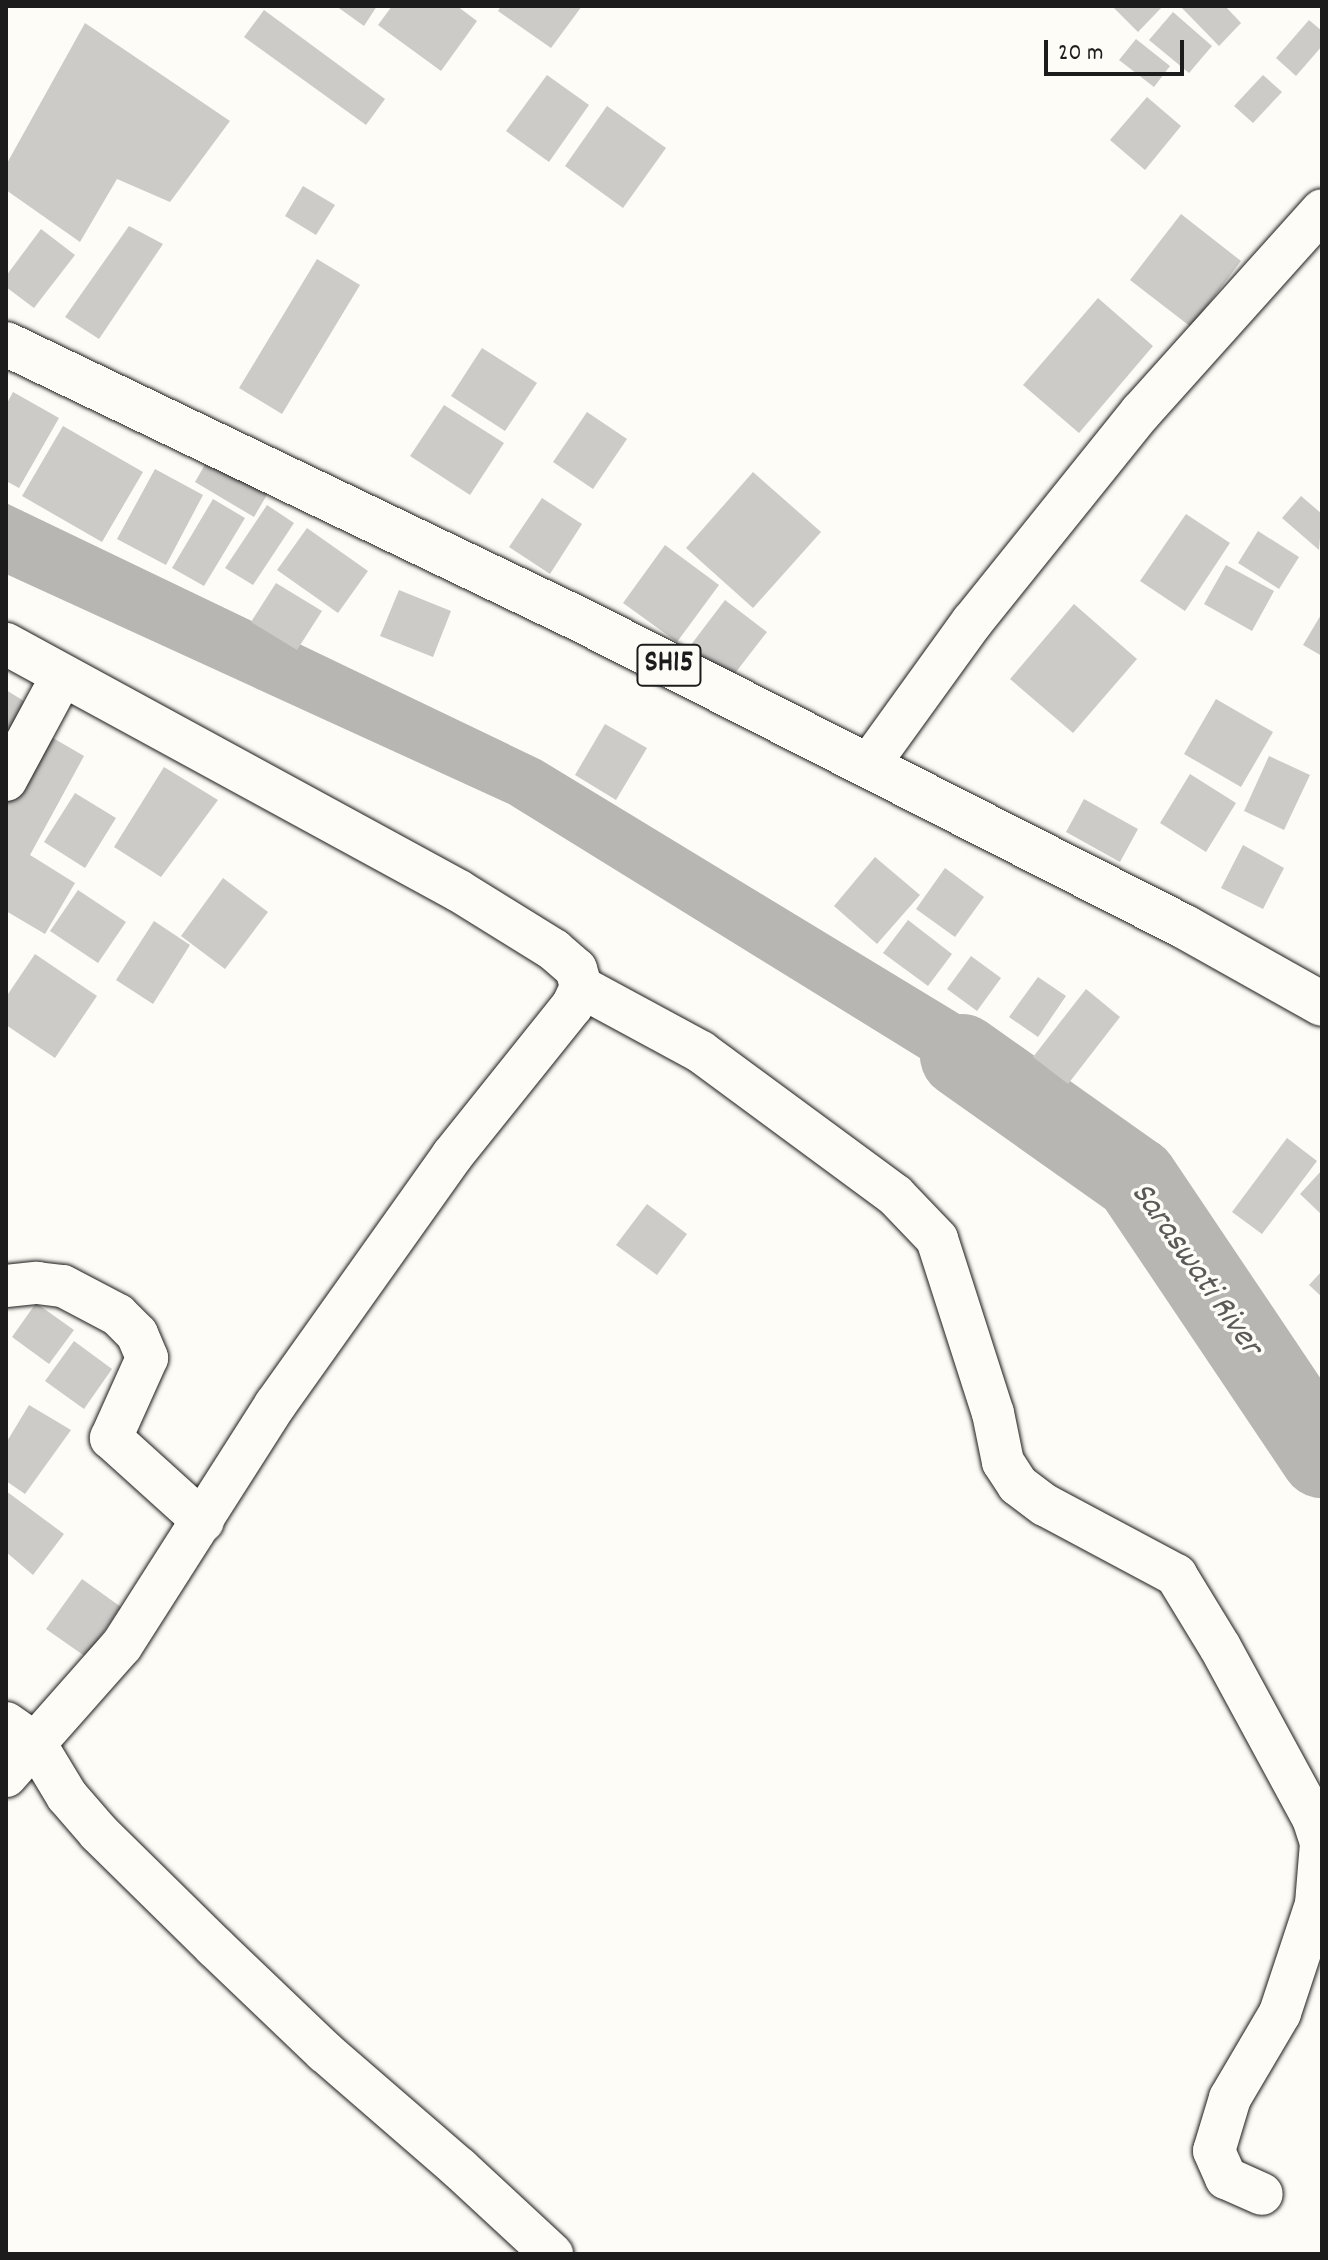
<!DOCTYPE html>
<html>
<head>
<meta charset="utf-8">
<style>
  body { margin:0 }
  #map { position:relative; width:1328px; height:2260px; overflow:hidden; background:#fdfcf7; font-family:Dekko,sans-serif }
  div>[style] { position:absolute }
  .water>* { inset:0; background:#b7b6b2 }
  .river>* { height:84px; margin:-42px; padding:0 42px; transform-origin:42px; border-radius:42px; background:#b7b6b2 }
  .building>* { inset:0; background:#cccbc8 }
  .roads { filter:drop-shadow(0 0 2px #1c1c1c) drop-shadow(0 0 2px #1c1c1c) }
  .street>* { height:42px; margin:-21px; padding:0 21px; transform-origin:21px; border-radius:21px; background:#fdfcf7 }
  .primary>* { height:44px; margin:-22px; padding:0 22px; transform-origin:22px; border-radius:22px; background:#fdfcf7 }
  span { translate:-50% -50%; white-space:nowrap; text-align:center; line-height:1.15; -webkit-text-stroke:7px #fdfcf7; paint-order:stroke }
  .shield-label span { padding:2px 6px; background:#fdfcf7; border:2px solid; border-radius:6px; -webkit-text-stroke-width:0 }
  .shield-label { font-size:30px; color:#1c1c1c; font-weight:700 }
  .water-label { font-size:34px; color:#5a5a58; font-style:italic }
  .frame { position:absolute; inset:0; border:8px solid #1c1c1c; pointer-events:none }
  .scale { position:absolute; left:1044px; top:40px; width:140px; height:36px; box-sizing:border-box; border:4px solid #1c1c1c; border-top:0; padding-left:10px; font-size:24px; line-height:28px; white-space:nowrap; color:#1c1c1c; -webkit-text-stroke:6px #fdfcf7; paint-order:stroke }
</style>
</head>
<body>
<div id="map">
  <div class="water">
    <div style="clip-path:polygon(6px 503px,541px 760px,984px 1029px,949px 1076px,509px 804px,6px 574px)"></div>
  </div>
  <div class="river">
    <div style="left:962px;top:1056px;width:213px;rotate:35.3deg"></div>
    <div style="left:1136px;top:1179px;width:334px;rotate:56.1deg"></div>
  </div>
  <div class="building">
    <div style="clip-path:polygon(336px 6px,377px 6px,364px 26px)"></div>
    <div style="clip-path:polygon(392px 6px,457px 6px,477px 21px,441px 71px,378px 25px)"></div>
    <div style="clip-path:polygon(501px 6px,582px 6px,551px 48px,498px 11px)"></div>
    <div style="clip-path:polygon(1112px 6px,1163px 6px,1138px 32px)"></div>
    <div style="clip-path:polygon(1180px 6px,1225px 6px,1241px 23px,1219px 46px)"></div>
    <div style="clip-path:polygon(264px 10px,385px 99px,366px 125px,244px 37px)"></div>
    <div style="clip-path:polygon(1173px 12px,1212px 46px,1189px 73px,1149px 40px)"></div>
    <div style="clip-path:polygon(1309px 20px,1322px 31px,1322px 46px,1296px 76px,1276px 58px)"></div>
    <div style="clip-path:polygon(85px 23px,230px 121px,170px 202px,117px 179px,80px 242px,6px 190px,6px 165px)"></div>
    <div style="clip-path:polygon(1136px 39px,1170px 66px,1154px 87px,1119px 60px)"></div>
    <div style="clip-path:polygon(547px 75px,589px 105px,549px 162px,506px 131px)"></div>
    <div style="clip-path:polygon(1263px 75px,1282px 92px,1253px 123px,1234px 106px)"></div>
    <div style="clip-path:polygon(1147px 97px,1181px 126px,1145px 170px,1110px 140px)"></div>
    <div style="clip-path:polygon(607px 106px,666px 148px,623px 208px,565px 166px)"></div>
    <div style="clip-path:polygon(303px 186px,335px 205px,316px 235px,285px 216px)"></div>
    <div style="clip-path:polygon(1181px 214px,1241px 261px,1191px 327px,1130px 280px)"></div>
    <div style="clip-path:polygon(129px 226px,163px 244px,99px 339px,65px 317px)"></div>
    <div style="clip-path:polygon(41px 229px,75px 255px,34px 308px,6px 287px,6px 276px)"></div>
    <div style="clip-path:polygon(317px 259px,360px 285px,282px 414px,239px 388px)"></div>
    <div style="clip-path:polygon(1098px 298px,1153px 346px,1079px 433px,1023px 385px)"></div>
    <div style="clip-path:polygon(482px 348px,537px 383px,505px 431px,451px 396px)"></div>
    <div style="clip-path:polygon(13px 392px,59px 418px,19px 488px,6px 481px,6px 405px)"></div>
    <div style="clip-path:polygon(444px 405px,504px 443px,470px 495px,410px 456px)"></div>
    <div style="clip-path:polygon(587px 412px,627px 439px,593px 489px,553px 462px)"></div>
    <div style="clip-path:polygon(63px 426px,143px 472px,102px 542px,22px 496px)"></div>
    <div style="clip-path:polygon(215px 447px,275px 481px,254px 517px,195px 482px)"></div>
    <div style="clip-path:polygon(155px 469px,203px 495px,166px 565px,117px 539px)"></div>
    <div style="clip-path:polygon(753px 472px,821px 532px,753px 608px,686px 548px)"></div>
    <div style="clip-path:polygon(1301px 496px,1322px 514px,1319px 550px,1282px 518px)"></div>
    <div style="clip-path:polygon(542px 498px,582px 524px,550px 574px,509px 547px)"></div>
    <div style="clip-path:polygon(213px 499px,245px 518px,204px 586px,172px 568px)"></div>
    <div style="clip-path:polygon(267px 505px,294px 523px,253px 585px,225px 568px)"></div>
    <div style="clip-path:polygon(1186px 514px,1230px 543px,1185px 611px,1140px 581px)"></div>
    <div style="clip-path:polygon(307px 528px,368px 571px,338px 613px,277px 570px)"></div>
    <div style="clip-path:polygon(1258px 531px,1299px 557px,1279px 589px,1238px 563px)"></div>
    <div style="clip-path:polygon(665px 545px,719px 585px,677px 642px,623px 603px)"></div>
    <div style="clip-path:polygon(1226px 565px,1274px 591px,1252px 631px,1204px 604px)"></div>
    <div style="clip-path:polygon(276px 583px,322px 611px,297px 650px,251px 622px)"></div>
    <div style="clip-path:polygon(399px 590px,451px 611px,433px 657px,380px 636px)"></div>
    <div style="clip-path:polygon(725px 600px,767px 632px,729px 681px,687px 650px)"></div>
    <div style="clip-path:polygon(1074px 604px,1137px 659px,1073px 733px,1010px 679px)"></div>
    <div style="clip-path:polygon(1322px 613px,1322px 656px,1303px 645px)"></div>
    <div style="clip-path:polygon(6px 690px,37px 709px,6px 761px)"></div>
    <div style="clip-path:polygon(1216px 699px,1273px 732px,1241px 787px,1184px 754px)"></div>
    <div style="clip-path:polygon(605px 724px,647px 748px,616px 800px,575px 775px)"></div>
    <div style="clip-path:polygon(41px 731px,84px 756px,30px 855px,75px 883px,45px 934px,6px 911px,6px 798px)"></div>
    <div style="clip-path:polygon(1269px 756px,1310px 775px,1284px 830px,1244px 811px)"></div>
    <div style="clip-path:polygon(164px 767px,218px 800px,161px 877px,114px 847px)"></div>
    <div style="clip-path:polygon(1190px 774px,1236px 803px,1206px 852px,1160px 823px)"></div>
    <div style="clip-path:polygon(75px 793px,116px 818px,85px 868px,44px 842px)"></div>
    <div style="clip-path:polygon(1084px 799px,1138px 829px,1120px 862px,1066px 832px)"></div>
    <div style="clip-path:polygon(1243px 845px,1284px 868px,1263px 909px,1221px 888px)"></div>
    <div style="clip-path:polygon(875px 857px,920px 895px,877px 944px,834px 906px)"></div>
    <div style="clip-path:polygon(945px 868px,984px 897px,955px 937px,916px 909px)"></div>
    <div style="clip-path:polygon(223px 878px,268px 912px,225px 969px,181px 936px)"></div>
    <div style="clip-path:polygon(78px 890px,126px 922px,98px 963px,50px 931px)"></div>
    <div style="clip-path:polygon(908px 920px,952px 954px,928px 986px,883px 953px)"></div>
    <div style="clip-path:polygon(154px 921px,190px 945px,153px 1004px,116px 980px)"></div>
    <div style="clip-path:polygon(35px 954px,97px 996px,55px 1058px,6px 1025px,6px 997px)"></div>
    <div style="clip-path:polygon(971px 956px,1001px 978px,977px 1011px,947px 989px)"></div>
    <div style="clip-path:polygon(1038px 977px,1066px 996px,1038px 1037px,1009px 1017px)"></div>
    <div style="clip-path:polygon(1086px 989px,1120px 1017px,1068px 1084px,1033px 1057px)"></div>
    <div style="clip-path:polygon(1287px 1138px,1317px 1161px,1262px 1234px,1232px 1212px)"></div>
    <div style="clip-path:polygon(1322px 1170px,1322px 1215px,1300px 1194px)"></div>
    <div style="clip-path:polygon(647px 1204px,687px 1234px,657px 1275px,616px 1245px)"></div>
    <div style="clip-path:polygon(1322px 1271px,1322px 1297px,1309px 1285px)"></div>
    <div style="clip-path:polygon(36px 1303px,74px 1330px,49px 1364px,12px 1337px)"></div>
    <div style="clip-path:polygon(74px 1341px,112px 1369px,84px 1409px,45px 1381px)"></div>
    <div style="clip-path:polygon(29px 1405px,71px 1430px,25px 1494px,6px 1481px,6px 1443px)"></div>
    <div style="clip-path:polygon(6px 1491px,64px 1534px,33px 1575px,6px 1552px)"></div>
    <div style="clip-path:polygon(82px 1579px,121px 1607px,86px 1657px,46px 1629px)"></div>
  </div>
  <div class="roads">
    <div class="street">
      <div style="left:6px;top:644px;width:516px;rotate:28.6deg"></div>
      <div style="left:459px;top:891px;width:112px;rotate:31.8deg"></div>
      <div style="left:554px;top:950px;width:29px;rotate:41deg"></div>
      <div style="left:576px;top:969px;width:19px;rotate:74deg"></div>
      <div style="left:581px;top:987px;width:21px;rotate:115deg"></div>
      <div style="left:572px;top:1006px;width:192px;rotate:128.7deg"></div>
      <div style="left:452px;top:1156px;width:305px;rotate:125.4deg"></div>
      <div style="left:275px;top:1405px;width:285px;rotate:122.5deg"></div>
      <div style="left:122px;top:1645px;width:175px;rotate:131.5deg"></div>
      <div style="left:868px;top:766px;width:178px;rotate:-54.2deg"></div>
      <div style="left:972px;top:622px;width:270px;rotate:-51.2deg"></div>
      <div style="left:1141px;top:412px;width:271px;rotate:-48.1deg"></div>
      <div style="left:6px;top:780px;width:118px;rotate:-61.7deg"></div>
      <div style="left:581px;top:987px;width:136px;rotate:28.4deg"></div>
      <div style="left:701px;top:1052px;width:241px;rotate:36.4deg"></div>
      <div style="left:895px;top:1195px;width:61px;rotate:46.3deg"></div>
      <div style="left:937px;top:1239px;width:183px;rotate:72.2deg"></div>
      <div style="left:993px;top:1413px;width:50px;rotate:78.5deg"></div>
      <div style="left:1003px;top:1462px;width:27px;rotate:57deg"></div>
      <div style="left:1018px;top:1485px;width:34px;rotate:37deg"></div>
      <div style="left:1045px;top:1505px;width:149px;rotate:28.1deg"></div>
      <div style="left:1176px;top:1575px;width:84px;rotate:58.6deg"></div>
      <div style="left:1220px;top:1647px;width:195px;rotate:61.5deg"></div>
      <div style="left:1313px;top:1818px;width:26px;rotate:72deg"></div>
      <div style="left:1321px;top:1843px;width:61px;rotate:94.7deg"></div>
      <div style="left:1316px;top:1904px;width:115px;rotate:108.3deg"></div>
      <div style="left:1280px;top:2013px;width:99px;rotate:120.5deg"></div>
      <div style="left:1230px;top:2098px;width:55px;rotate:106.8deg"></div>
      <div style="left:1214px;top:2151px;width:30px;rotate:66deg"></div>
      <div style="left:1226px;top:2178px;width:39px;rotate:24deg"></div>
      <div style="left:6px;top:1286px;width:31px;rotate:-6deg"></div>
      <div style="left:37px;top:1283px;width:26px;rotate:7deg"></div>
      <div style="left:63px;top:1286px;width:62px;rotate:27.8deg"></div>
      <div style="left:118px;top:1315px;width:27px;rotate:45deg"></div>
      <div style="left:137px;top:1334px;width:26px;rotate:67deg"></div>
      <div style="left:147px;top:1358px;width:88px;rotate:114.2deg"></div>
      <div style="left:111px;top:1438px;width:124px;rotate:42.1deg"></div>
      <div style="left:6px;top:1723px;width:35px;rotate:35deg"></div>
      <div style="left:35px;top:1743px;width:62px;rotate:58.9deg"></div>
      <div style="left:67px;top:1796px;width:49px;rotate:49.1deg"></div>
      <div style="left:99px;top:1833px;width:163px;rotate:44.5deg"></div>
      <div style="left:215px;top:1947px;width:152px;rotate:43.7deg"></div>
      <div style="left:325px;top:2052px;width:177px;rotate:40.9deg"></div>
      <div style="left:459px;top:2168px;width:127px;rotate:42.8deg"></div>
    </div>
    <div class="primary">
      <div style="left:6px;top:344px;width:636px;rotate:25.64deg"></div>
      <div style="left:579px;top:619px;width:680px;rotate:26.94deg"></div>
      <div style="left:1185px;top:927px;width:157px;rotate:29.3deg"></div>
    </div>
  </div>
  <div class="shield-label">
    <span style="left:669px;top:665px">SH15</span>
  </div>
  <div class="water-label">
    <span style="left:1195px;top:1270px;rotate:55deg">Saraswati River</span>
  </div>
  <div class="frame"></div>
  <div class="scale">20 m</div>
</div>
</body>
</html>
